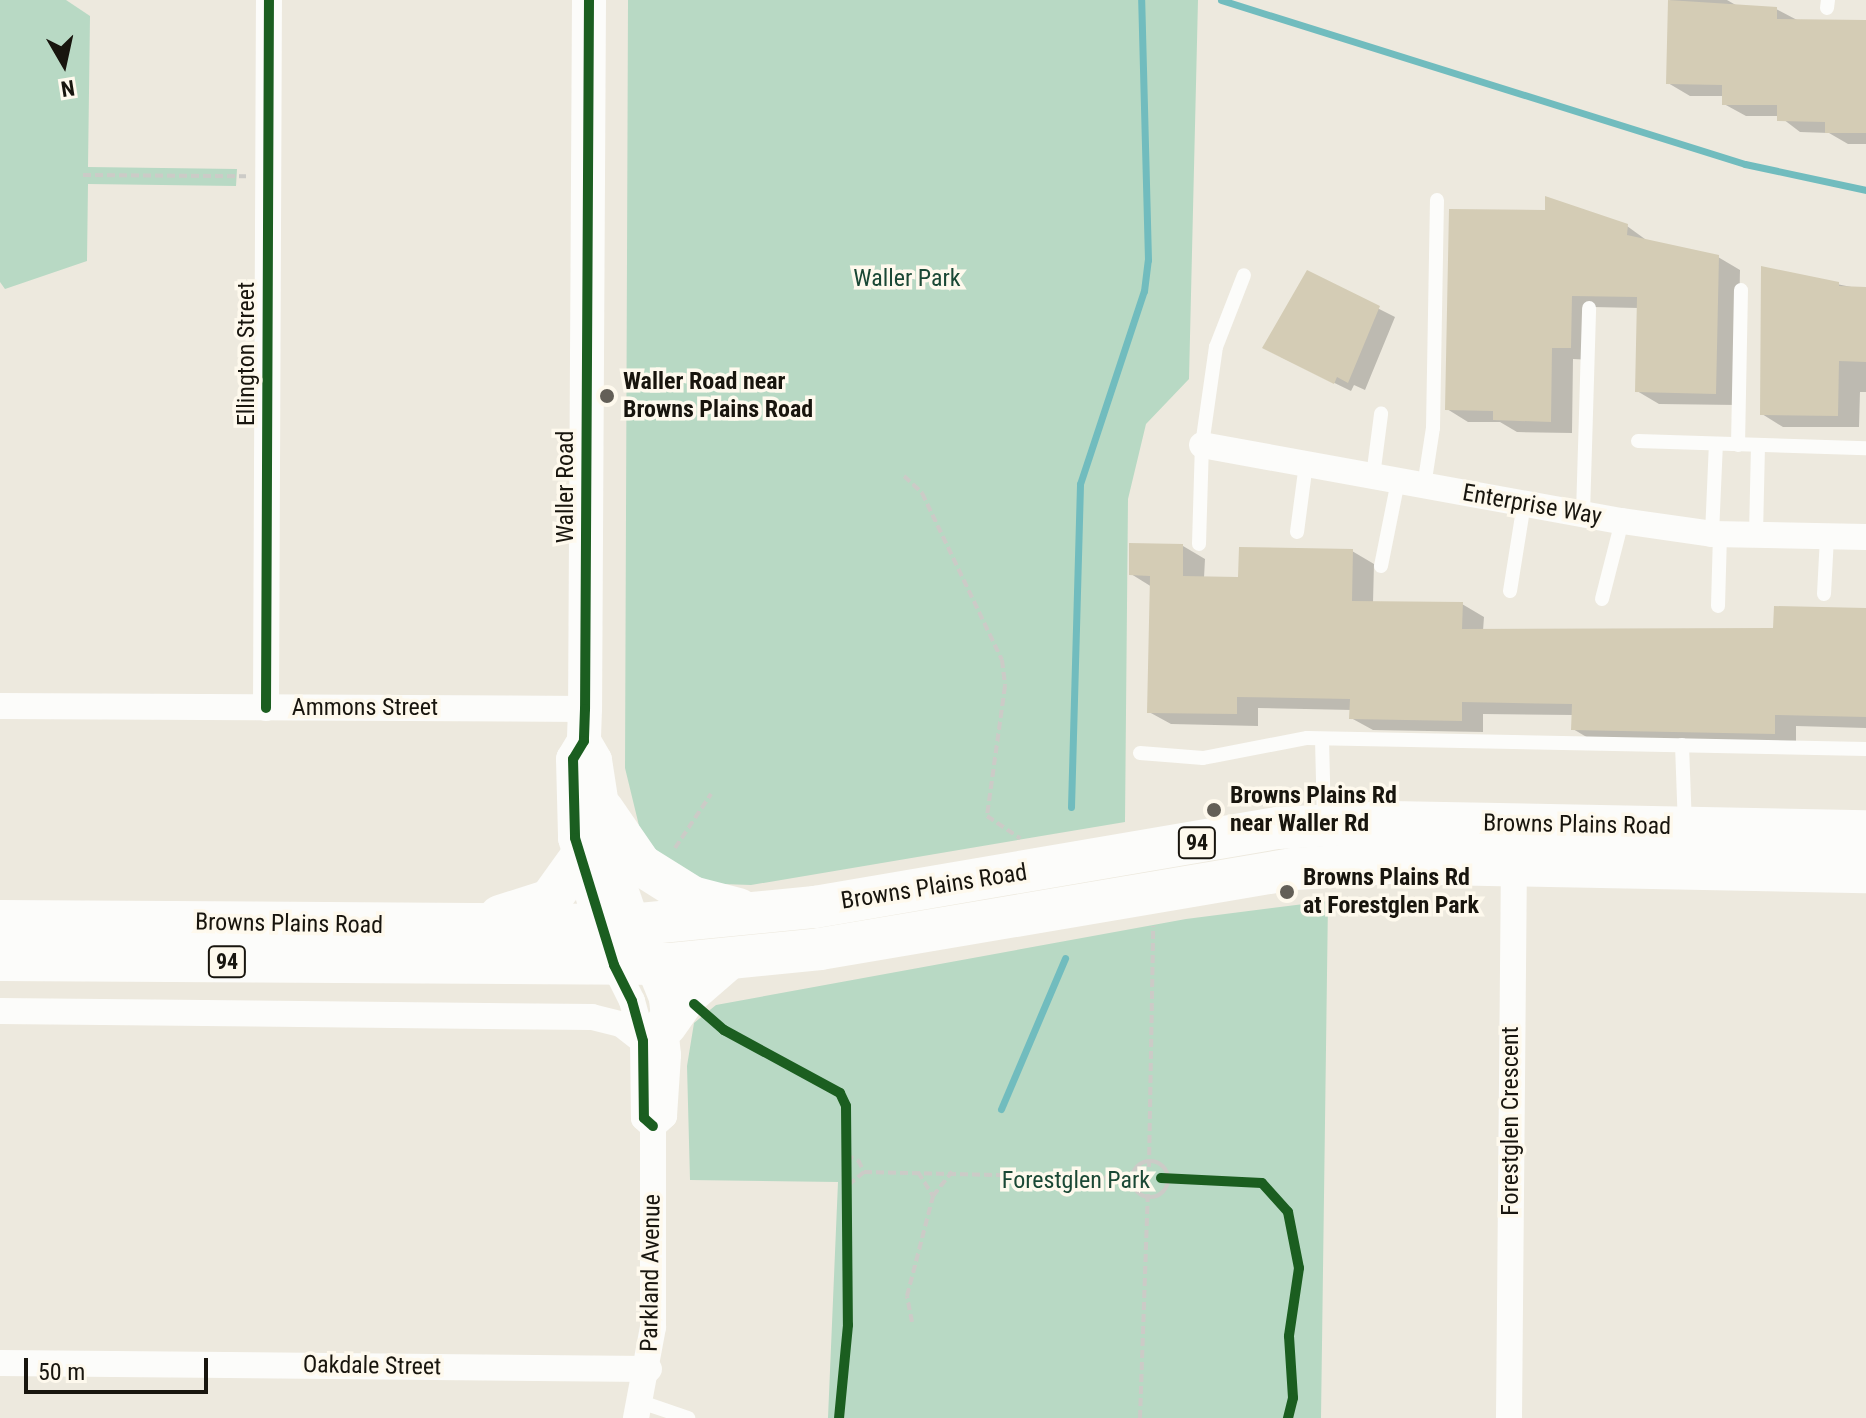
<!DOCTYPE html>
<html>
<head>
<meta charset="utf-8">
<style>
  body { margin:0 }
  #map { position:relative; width:1866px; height:1418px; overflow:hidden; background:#ede9de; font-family:"Roboto Condensed",sans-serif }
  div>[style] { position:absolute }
  .green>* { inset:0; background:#b8d9c4 }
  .shadow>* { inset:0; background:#0003 }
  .stream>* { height:7px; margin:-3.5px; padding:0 3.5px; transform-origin:3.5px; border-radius:3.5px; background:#71bcbe }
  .building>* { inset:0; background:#d4ccb5 }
  .path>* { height:4px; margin-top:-2px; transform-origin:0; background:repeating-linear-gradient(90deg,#cccbc7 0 8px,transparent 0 12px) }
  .path>.ring { margin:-2px; padding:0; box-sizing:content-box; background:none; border:4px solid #cccbc7; border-radius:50% }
  .service>* { height:14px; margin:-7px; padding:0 7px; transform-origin:7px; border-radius:7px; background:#fcfcfa }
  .minor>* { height:26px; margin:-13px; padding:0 13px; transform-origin:13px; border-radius:13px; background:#fcfcfa }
  .tertiary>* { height:34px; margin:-17px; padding:0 17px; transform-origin:17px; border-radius:17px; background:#fcfcfa }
  .primary>* { height:42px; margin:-21px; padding:0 21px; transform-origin:21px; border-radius:21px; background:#fcfcfa }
  .cycleway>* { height:10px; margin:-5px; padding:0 5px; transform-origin:5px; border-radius:5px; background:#1b5e20 }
  .dots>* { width:22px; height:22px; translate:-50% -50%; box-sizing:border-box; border:4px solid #fef9ed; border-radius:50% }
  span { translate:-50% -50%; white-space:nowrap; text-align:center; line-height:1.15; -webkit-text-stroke:7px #fef9ed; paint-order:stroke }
  .shield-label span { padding:2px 6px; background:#fef9ed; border:2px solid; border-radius:6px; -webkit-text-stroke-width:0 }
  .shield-label { font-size:22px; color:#18150e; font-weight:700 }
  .park-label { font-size:24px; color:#1a4835 }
  .street-label { font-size:24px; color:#18150e }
  .poi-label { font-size:24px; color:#18150e; font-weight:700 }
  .left { translate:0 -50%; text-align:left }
  .north { position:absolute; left:24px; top:24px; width:80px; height:80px; -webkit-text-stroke:6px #fef9ed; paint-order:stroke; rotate:171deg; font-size:22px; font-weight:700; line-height:32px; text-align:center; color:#18150e }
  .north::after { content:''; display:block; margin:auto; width:28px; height:36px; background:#18150e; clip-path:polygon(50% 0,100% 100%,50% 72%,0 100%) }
  .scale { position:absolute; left:24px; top:1358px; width:184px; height:36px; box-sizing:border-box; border:4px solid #18150e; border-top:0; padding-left:10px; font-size:24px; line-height:28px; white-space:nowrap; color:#18150e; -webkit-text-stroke:6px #fef9ed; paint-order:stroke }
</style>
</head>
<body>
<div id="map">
  <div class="green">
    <div style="clip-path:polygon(0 0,66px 0,90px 16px,88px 167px,237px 169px,236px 186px,88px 184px,87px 261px,5px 289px,0 282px)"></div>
    <div style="clip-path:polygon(628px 0,1198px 0,1189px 379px,1146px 424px,1128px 499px,1125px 822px,751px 885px,693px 883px,642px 838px,625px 768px)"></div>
    <div style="clip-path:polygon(1328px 901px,1321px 1418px,828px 1418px,838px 1182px,690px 1180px,687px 1066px,694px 1023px,716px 1005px,1186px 919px)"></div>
  </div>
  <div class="shadow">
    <div style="clip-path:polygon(1670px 0,1727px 0,1741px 8px,1776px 9px,1799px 21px,1866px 22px,1866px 144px,1848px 144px,1829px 133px,1800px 132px,1779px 116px,1746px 116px,1724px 104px,1724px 96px,1690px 96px,1668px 83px)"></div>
    <div style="clip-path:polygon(1627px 226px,1649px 242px,1718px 257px,1740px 270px,1737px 405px,1659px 404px,1637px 391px,1639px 308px,1593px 307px,1592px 360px,1573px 359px,1572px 433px,1517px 432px,1500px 422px,1468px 422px,1447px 409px)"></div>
    <div style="clip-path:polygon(1763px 269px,1866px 290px,1866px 392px,1860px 392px,1859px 427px,1783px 427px,1762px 414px)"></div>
    <div style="clip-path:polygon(1308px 273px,1395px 317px,1365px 390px,1354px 385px,1351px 391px,1281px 357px)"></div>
    <div style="clip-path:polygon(1183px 546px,1205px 559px,1204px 578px,1240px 579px,1352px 551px,1374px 564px,1373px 603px,1462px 604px,1484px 617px,1483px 631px,1775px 630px,1866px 612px,1866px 728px,1796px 726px,1796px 745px,1595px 742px,1573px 729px,1573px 715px,1483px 714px,1483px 732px,1373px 730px,1351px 718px,1352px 710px,1258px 708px,1258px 726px,1171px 724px,1149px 712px,1152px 587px,1131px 574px)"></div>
  </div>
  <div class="stream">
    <div style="left:1221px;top:0;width:549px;rotate:17.38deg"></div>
    <div style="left:1745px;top:164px;width:124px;rotate:12.1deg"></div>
    <div style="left:1071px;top:807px;width:323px;rotate:-88.4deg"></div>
    <div style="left:1080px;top:484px;width:203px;rotate:-71.7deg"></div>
    <div style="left:1144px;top:291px;width:31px;rotate:-83deg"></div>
    <div style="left:1148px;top:260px;width:260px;rotate:-91.5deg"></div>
    <div style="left:1001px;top:1109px;width:164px;rotate:-67deg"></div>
  </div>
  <div class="building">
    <div style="clip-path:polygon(1668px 0,1777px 7px,1777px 19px,1866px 20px,1866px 133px,1825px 133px,1825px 122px,1777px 121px,1777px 105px,1722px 105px,1722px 85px,1666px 84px)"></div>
    <div style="clip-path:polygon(1545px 196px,1628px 224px,1627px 235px,1719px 255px,1716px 394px,1635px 392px,1637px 297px,1572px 296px,1571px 348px,1552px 348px,1551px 422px,1493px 420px,1493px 411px,1445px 410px,1449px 209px,1545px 210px)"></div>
    <div style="clip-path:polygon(1761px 266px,1839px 282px,1839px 286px,1866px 287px,1866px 362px,1839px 361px,1838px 416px,1760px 415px)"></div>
    <div style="clip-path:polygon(1307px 270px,1380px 306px,1348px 383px,1337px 377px,1334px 384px,1262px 348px)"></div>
    <div style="clip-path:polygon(1129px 543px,1183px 544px,1183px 576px,1238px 577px,1239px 547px,1353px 549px,1352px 601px,1463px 602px,1462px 629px,1773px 628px,1774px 606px,1866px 608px,1866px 717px,1775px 715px,1775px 734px,1571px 730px,1572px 704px,1462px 702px,1462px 721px,1349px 719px,1350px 699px,1237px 697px,1237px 714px,1147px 713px,1150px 576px,1129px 575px)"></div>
  </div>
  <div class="path">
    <div style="left:83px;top:175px;width:163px;rotate:0.4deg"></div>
    <div style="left:904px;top:476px;width:25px;rotate:43deg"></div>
    <div style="left:922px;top:493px;width:185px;rotate:64.4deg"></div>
    <div style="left:1002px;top:660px;width:26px;rotate:83deg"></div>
    <div style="left:1005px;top:686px;width:131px;rotate:97.9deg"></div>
    <div style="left:987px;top:816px;width:40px;rotate:34deg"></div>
    <div style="left:675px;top:848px;width:65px;rotate:-56.3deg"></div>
    <div style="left:846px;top:1155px;width:13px;rotate:23deg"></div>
    <div style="left:858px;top:1160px;width:13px;rotate:63deg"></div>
    <div style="left:864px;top:1172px;width:23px;rotate:140deg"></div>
    <div class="ring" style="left:1132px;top:1161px;width:32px;height:32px"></div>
    <div style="left:1149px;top:1167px;width:241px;rotate:-89deg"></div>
    <div style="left:864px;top:1172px;width:274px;rotate:1.3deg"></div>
    <div style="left:918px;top:1172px;width:28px;rotate:58deg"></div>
    <div style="left:912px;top:1322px;width:26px;rotate:-101deg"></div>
    <div style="left:907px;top:1296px;width:103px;rotate:-75.4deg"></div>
    <div style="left:933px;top:1196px;width:31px;rotate:-52deg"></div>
    <div style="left:1140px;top:1418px;width:229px;rotate:-88deg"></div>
  </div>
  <div class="service">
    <div style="left:1827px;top:8px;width:8px;rotate:-83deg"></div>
    <div style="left:1638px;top:441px;width:228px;rotate:1.8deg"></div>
    <div style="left:1738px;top:445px;width:155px;rotate:-88.9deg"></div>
    <div style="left:1373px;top:476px;width:63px;rotate:-82.6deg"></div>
    <div style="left:1424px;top:486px;width:59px;rotate:-81.2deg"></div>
    <div style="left:1433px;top:428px;width:228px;rotate:-89deg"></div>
    <div style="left:1583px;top:514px;width:206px;rotate:-88.3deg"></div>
    <div style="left:1297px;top:532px;width:69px;rotate:-82.5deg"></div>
    <div style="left:1712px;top:534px;width:90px;rotate:-87.5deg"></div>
    <div style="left:1756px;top:534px;width:89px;rotate:-88.7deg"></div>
    <div style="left:1199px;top:544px;width:99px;rotate:-88.3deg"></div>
    <div style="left:1202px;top:445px;width:99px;rotate:-81.9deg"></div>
    <div style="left:1216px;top:347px;width:77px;rotate:-68.7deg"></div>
    <div style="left:1381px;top:566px;width:87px;rotate:-78.7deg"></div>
    <div style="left:1510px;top:591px;width:88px;rotate:-80.9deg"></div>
    <div style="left:1824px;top:594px;width:58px;rotate:-87deg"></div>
    <div style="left:1602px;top:599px;width:81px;rotate:-75.6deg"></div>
    <div style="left:1718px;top:606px;width:72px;rotate:-88.4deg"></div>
    <div style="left:1322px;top:739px;width:81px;rotate:88.6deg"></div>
    <div style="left:1682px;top:745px;width:80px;rotate:87.9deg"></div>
    <div style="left:1140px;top:753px;width:63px;rotate:4.5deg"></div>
    <div style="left:1203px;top:758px;width:106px;rotate:-10.9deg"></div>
    <div style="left:1307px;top:738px;width:559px;rotate:1.13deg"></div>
    <div style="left:641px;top:1402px;width:50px;rotate:18.8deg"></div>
  </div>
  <div class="minor">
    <div style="left:1202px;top:445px;width:427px;rotate:10.3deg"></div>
    <div style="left:1622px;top:521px;width:91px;rotate:8.2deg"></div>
    <div style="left:1712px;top:534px;width:154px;rotate:1.1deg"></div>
    <div style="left:0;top:706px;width:585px;rotate:0.29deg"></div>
    <div style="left:266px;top:708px;width:708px;rotate:-89.76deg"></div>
    <div style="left:614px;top:965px;width:40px;rotate:63.4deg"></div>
    <div style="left:632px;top:1001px;width:41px;rotate:74.6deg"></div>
    <div style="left:643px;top:1041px;width:77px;rotate:89.3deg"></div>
    <div style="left:644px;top:1118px;width:12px;rotate:42deg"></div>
    <div style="left:0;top:1011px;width:592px;rotate:0.58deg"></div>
    <div style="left:592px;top:1017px;width:30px;rotate:14deg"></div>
    <div style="left:621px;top:1024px;width:28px;rotate:38deg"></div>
    <div style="left:0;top:1363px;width:649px;rotate:0.53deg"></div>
    <div style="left:636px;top:1418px;width:93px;rotate:-79.4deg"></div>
    <div style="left:653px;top:1327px;width:201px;rotate:-90deg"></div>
    <div style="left:653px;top:1126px;width:15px;rotate:-42deg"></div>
    <div style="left:664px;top:1116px;width:61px;rotate:-86.2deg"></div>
    <div style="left:668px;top:1055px;width:56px;rotate:-96.1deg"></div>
    <div style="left:662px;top:999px;width:37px;rotate:-112deg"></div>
    <div style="left:1509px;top:1418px;width:566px;rotate:-89.49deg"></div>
  </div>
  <div class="tertiary">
    <div style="left:589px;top:0;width:709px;rotate:90.32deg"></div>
    <div style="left:585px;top:709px;width:32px;rotate:92deg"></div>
    <div style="left:584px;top:741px;width:21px;rotate:121deg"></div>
    <div style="left:573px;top:759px;width:79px;rotate:88.5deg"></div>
    <div style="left:575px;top:838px;width:114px;rotate:73.2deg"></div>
    <div style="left:584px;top:741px;width:22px;rotate:60deg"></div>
    <div style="left:595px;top:760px;width:98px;rotate:81.2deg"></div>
    <div style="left:610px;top:857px;width:95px;rotate:71deg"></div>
  </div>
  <div class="primary">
    <div style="left:603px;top:810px;width:67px;rotate:55.4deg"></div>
    <div style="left:641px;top:865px;width:60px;rotate:32.1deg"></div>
    <div style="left:692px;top:897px;width:48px;rotate:14.6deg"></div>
    <div style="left:500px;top:916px;width:52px;rotate:-17.7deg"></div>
    <div style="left:550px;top:900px;width:48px;rotate:-54.3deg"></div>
    <div style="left:0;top:921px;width:630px;rotate:0.36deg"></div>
    <div style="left:630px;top:925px;width:186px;rotate:-5.6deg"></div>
    <div style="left:815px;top:907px;width:470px;rotate:-9.7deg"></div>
    <div style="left:1278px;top:828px;width:112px;rotate:-3.1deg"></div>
    <div style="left:1390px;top:822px;width:476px;rotate:1.1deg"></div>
    <div style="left:0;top:960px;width:671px;rotate:0.34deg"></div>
    <div style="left:671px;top:964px;width:150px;rotate:-5.7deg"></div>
    <div style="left:820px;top:949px;width:481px;rotate:-9.6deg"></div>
    <div style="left:1294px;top:869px;width:95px;rotate:-3.6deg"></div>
    <div style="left:1389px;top:863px;width:477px;rotate:1.1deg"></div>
    <div style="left:666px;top:1025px;width:37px;rotate:-55deg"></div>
    <div style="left:687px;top:995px;width:52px;rotate:-41.1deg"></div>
  </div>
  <div class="cycleway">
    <div style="left:589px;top:0;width:709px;rotate:90.32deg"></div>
    <div style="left:585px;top:709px;width:32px;rotate:92deg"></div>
    <div style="left:584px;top:741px;width:21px;rotate:121deg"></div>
    <div style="left:573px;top:759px;width:79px;rotate:88.5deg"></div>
    <div style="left:575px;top:838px;width:133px;rotate:72.9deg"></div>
    <div style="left:614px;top:965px;width:40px;rotate:63.4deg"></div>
    <div style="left:632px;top:1001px;width:41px;rotate:74.6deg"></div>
    <div style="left:643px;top:1041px;width:77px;rotate:89.3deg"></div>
    <div style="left:644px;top:1118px;width:12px;rotate:42deg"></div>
    <div style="left:266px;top:708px;width:708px;rotate:-89.76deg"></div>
    <div style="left:694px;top:1004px;width:40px;rotate:41deg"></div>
    <div style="left:724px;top:1030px;width:132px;rotate:28.5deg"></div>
    <div style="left:840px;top:1093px;width:14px;rotate:65deg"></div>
    <div style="left:846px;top:1106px;width:219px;rotate:89.5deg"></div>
    <div style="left:848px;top:1325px;width:93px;rotate:95.5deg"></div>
    <div style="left:1161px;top:1178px;width:101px;rotate:2.8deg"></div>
    <div style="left:1262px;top:1183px;width:39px;rotate:48deg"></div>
    <div style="left:1288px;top:1212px;width:57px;rotate:78.9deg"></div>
    <div style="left:1299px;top:1268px;width:69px;rotate:98.4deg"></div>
    <div style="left:1289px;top:1336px;width:62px;rotate:86.3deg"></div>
    <div style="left:1293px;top:1398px;width:21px;rotate:104deg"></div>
  </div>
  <div class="dots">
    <div style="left:607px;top:396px;background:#635f57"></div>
    <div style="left:1214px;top:810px;background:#635f57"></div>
    <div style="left:1287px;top:892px;background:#635f57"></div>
  </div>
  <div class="shield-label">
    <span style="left:1197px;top:843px">94</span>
    <span style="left:227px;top:962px">94</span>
  </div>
  <div class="park-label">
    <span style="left:907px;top:279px">Waller Park</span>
    <span style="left:1076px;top:1181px">Forestglen Park</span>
  </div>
  <div class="street-label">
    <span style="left:247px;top:354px;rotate:-90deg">Ellington Street</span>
    <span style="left:566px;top:487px;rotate:-90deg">Waller Road</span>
    <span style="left:1532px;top:505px;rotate:10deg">Enterprise Way</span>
    <span style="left:365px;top:708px">Ammons Street</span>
    <span style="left:1577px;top:825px;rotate:1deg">Browns Plains Road</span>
    <span style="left:934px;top:887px;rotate:-9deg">Browns Plains Road</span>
    <span style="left:289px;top:924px;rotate:1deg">Browns Plains Road</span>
    <span style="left:1511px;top:1121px;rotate:-90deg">Forestglen Crescent</span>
    <span style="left:651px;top:1273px;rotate:-89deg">Parkland Avenue</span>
    <span style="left:372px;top:1366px;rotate:1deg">Oakdale Street</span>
  </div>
  <div class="poi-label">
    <span class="left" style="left:623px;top:396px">Waller Road near<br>Browns Plains Road</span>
    <span class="left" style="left:1230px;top:810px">Browns Plains Rd<br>near Waller Rd</span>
    <span class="left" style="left:1303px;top:892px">Browns Plains Rd<br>at Forestglen Park</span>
  </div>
  <div class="north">N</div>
  <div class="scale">50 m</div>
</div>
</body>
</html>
